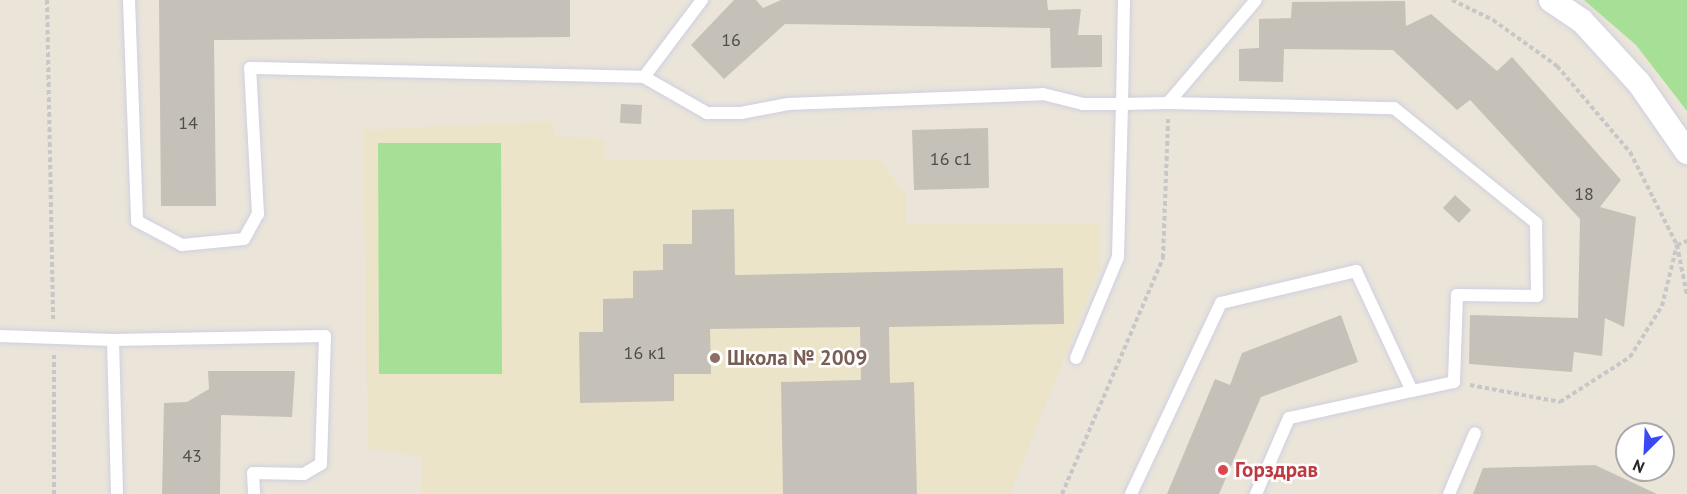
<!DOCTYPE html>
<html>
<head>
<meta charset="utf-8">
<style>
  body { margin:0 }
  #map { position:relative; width:1687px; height:494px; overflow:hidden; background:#eae4d9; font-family:"PT Sans",sans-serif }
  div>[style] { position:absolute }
  .education>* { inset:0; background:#ece4c8 }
  .green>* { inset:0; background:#a6e096 }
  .building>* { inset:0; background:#c5c1b9 }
  .path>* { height:4px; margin-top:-2px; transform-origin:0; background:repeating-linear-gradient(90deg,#c7c7c7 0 4.5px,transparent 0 7.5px) }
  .roads { filter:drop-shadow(0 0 2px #ced0e0) drop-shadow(0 0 2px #ced0e0) }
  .lane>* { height:12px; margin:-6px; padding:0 6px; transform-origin:6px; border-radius:6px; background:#fff }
  .street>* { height:24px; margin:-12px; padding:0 12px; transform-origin:12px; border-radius:12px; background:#fff }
  .dots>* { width:16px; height:16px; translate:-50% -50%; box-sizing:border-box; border:3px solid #fff; border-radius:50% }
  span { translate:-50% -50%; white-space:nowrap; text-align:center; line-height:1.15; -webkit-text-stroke:5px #fff; paint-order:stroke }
  .number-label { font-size:18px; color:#4e4e4c }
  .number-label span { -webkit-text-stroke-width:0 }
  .education-label { font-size:21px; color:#785e54; font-weight:700 }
  .left { translate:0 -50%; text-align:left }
  .health-label { font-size:21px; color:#be3a42; font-weight:700 }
  .north { position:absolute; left:1615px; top:422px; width:60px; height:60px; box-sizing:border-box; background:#fff; border:2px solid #a9a9a9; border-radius:50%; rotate:204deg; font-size:16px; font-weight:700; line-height:24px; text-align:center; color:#272727 }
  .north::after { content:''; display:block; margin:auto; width:21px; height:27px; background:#3b48f5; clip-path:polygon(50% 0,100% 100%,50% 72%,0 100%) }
</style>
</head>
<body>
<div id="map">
  <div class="education">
    <div style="clip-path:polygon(552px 121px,554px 136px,604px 139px,605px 160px,880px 160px,906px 196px,905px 223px,1100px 223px,1100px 268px,1010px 494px,421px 494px,423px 457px,368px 449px,363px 130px)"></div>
  </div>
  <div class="green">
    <div style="clip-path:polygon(1584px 0,1687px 0,1687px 111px,1636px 45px)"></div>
    <div style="clip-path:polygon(378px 143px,501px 143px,502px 374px,379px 374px)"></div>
  </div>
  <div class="building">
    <div style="clip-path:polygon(159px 0,570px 0,570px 37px,214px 40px,216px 206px,161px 206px)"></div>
    <div style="clip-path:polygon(734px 0,756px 0,763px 8px,781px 0,1047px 0,1048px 10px,1081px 9px,1078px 35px,1102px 35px,1102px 67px,1051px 68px,1050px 28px,785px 24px,724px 79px,691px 45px)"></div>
    <div style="clip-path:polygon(1405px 1px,1406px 26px,1431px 14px,1497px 71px,1512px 57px,1621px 180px,1600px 207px,1636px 217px,1624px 327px,1605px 318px,1602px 356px,1574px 352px,1572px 372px,1469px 364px,1470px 315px,1578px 318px,1580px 219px,1470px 100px,1457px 110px,1393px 50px,1284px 49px,1283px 82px,1239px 81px,1239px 49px,1259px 48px,1259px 19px,1291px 18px,1292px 2px)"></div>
    <div style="clip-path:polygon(621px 104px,642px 105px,641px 124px,620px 123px)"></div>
    <div style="clip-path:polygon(988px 128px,989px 188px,914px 190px,912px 130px)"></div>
    <div style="clip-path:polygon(1455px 195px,1471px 210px,1459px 223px,1443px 208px)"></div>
    <div style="clip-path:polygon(734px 209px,735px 275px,1063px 268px,1064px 324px,889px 327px,890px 383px,914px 382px,917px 494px,783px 494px,781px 382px,861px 380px,860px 327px,710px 329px,711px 374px,674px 374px,674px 401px,580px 403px,579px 332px,603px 332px,603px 299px,633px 298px,633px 271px,663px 270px,663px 244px,692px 244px,692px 210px)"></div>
    <div style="clip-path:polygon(1341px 315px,1358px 362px,1261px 397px,1219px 494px,1167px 494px,1215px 379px,1230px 385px,1242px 353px)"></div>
    <div style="clip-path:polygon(208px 371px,295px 371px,292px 417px,221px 415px,220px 494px,162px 494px,164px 403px,187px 402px,209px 389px)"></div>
    <div style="clip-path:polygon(1595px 465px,1657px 494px,1473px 494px,1483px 468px)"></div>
  </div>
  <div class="path">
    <div style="left:47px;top:0;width:320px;rotate:88.9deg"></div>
    <div style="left:1452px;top:0;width:46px;rotate:26deg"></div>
    <div style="left:1493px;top:20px;width:79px;rotate:35.7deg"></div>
    <div style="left:1557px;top:66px;width:113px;rotate:49.7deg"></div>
    <div style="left:1630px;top:152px;width:104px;rotate:63.2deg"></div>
    <div style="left:1677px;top:245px;width:51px;rotate:78.7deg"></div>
    <div style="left:54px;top:355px;width:139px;rotate:90deg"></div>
    <div style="left:1470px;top:385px;width:92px;rotate:10.7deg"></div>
    <div style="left:1560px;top:402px;width:83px;rotate:-32.7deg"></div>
    <div style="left:1630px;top:357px;width:60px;rotate:-57.9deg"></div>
    <div style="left:1662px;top:306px;width:63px;rotate:-76.2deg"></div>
    <div style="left:1677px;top:245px;width:11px;rotate:-22deg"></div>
    <div style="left:1062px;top:494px;width:257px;rotate:-66.8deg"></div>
    <div style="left:1163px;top:258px;width:139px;rotate:-87.9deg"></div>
  </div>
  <div class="roads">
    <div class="lane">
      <div style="left:129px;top:0;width:221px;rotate:87.9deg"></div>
      <div style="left:137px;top:221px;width:51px;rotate:28.1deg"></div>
      <div style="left:182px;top:245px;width:62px;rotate:-5.5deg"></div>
      <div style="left:244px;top:239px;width:29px;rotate:-61deg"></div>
      <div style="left:258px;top:214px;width:146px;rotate:-93.1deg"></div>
      <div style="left:250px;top:68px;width:394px;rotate:1.3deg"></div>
      <div style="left:702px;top:0;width:96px;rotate:127deg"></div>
      <div style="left:644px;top:77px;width:73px;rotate:29.7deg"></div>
      <div style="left:707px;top:113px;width:34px"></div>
      <div style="left:741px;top:113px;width:48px;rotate:-10.8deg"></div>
      <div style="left:788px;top:104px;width:255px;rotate:-2.2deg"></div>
      <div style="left:1043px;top:94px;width:41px;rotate:14deg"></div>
      <div style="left:1083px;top:104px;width:39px"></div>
      <div style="left:1122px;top:104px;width:104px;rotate:-88.9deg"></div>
      <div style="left:1168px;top:103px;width:226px;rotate:1.3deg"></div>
      <div style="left:1394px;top:108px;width:183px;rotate:39deg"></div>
      <div style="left:1536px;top:223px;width:73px;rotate:89.2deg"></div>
      <div style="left:1537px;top:296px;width:80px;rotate:-179.3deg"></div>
      <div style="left:1457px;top:295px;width:87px;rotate:92deg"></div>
      <div style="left:1454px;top:382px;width:43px;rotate:167.9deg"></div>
      <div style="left:0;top:336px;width:113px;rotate:2deg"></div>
      <div style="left:113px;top:340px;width:212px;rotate:-1.1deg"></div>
      <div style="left:325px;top:336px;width:128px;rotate:91.8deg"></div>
      <div style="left:321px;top:464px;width:20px;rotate:150deg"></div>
      <div style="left:304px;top:474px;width:51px;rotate:-178.9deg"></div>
      <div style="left:253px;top:473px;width:21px;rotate:87deg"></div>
      <div style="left:113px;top:340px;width:154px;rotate:88.5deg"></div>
      <div style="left:1076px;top:358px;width:109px;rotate:-67.4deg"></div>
      <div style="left:1118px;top:257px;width:153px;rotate:-88.5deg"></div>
      <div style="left:1122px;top:104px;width:46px;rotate:-1.2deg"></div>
      <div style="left:1168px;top:103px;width:135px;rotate:-49.5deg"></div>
      <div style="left:1131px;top:494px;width:211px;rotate:-64.8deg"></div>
      <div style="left:1221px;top:303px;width:139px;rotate:-13.3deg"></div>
      <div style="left:1356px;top:271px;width:132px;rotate:65deg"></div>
      <div style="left:1412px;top:391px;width:126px;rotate:167.6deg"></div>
      <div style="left:1289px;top:418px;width:83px;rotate:113.5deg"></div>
      <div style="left:1449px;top:494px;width:66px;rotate:-66.9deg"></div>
    </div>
    <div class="street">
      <div style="left:1551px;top:0;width:37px;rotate:34deg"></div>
      <div style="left:1582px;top:21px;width:84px;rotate:47.4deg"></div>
      <div style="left:1639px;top:83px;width:84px;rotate:55.2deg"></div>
    </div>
  </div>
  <div class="dots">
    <div style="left:715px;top:358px;background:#8d6e63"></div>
    <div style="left:1223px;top:470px;background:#e0444e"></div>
  </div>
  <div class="number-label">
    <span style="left:731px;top:40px">16</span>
    <span style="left:188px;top:123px">14</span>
    <span style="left:951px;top:159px">16 с1</span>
    <span style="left:1584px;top:194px">18</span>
    <span style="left:645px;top:353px">16 к1</span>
    <span style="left:192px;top:456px">43</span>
  </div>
  <div class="education-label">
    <span class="left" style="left:727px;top:358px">Школа № 2009</span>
  </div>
  <div class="health-label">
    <span class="left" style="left:1235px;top:470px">Горздрав</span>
  </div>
  <div class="north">N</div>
</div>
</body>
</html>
